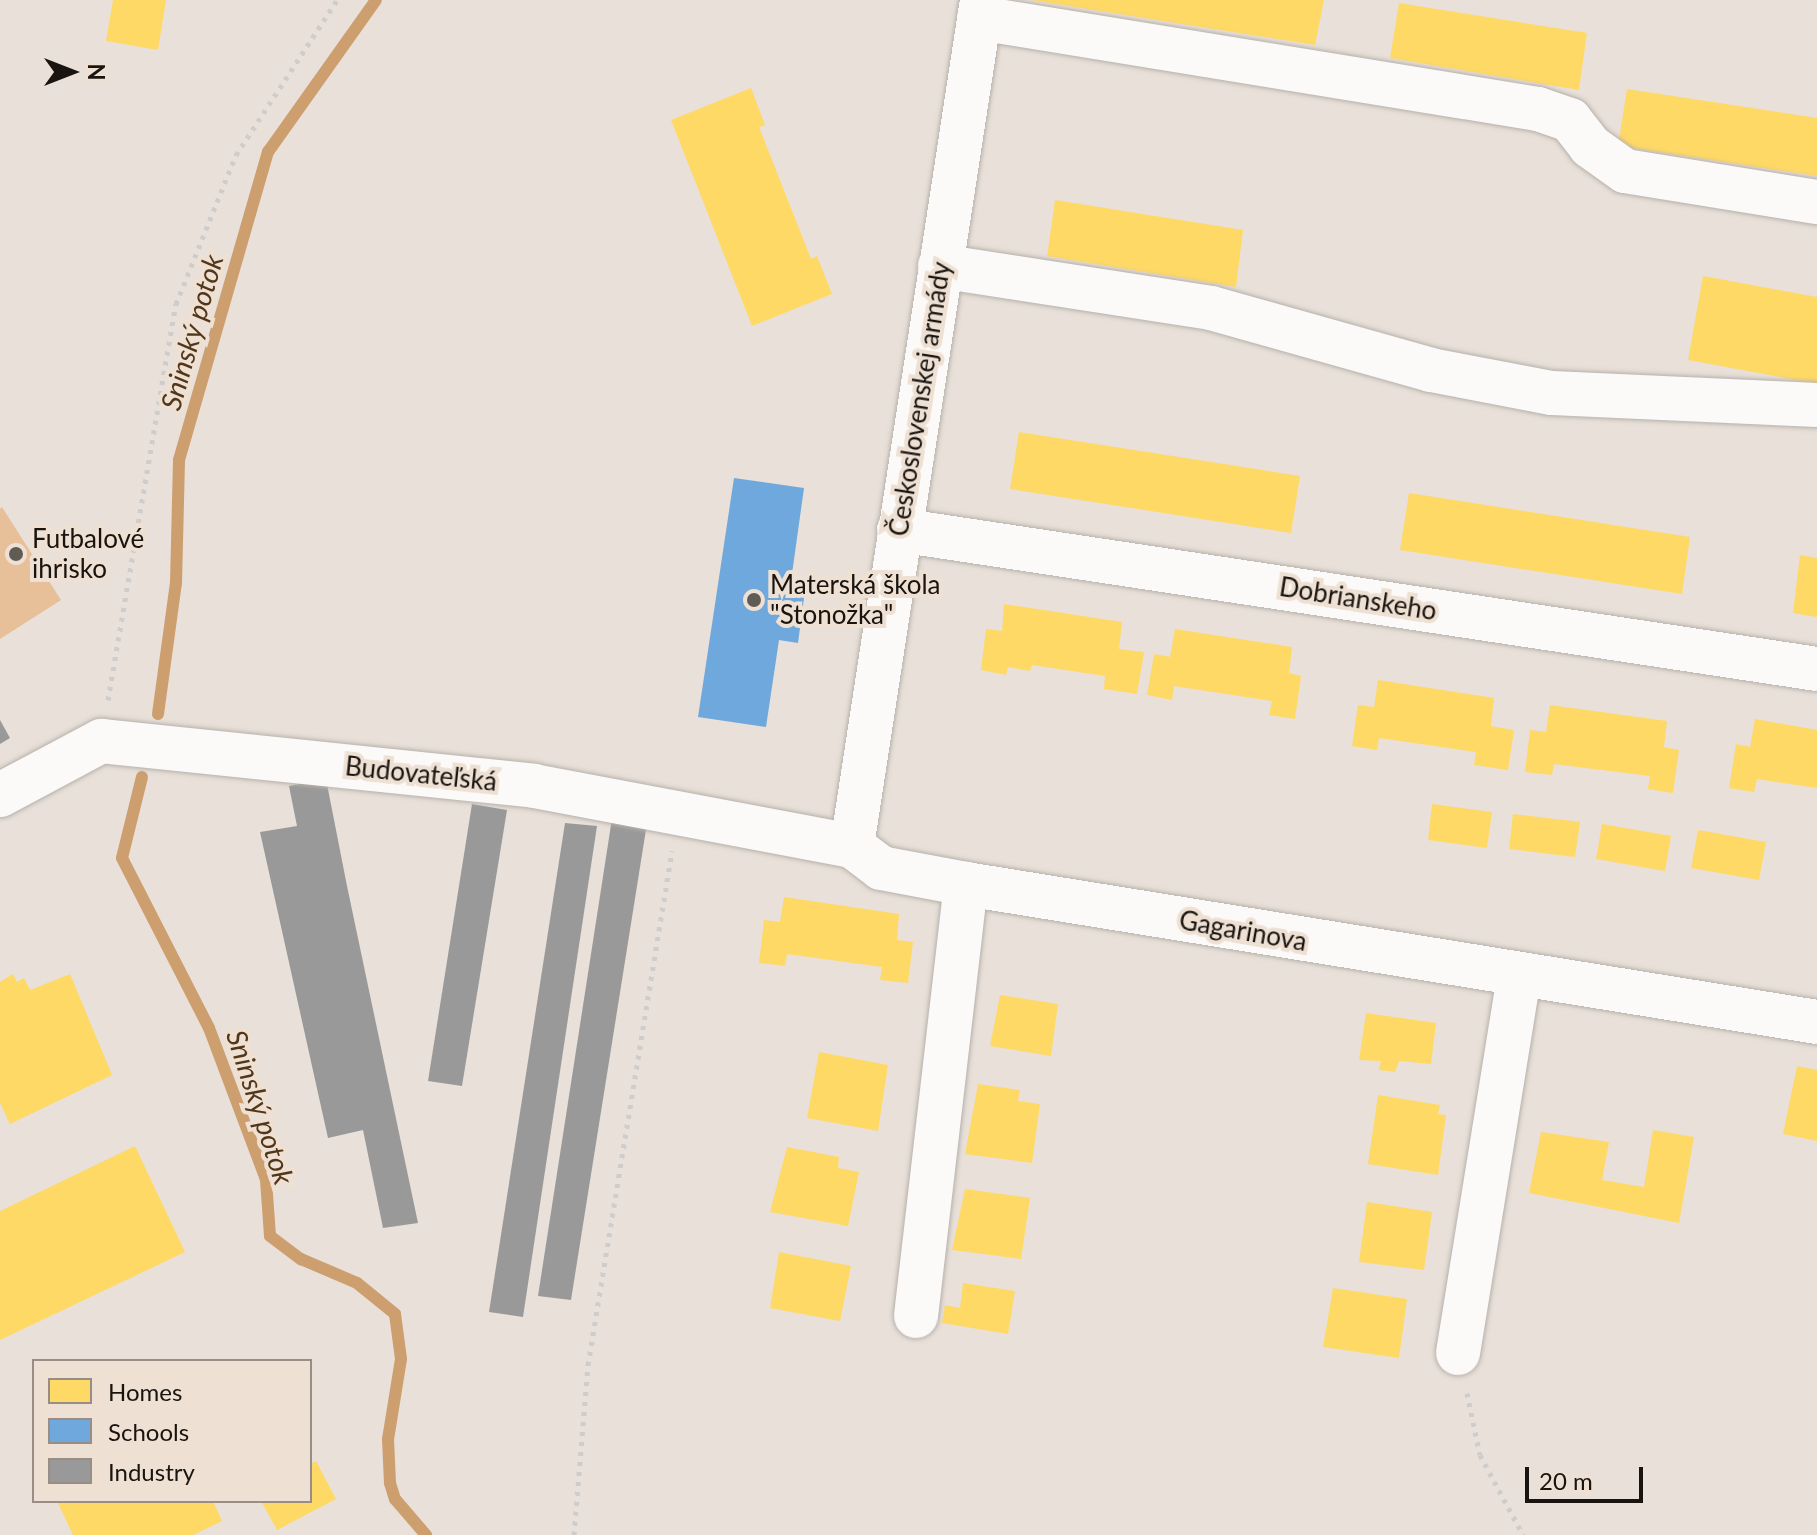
<!DOCTYPE html>
<html>
<head>
<meta charset="utf-8">
<style>
  body { margin:0 }
  #map { position:relative; width:1817px; height:1535px; overflow:hidden; background:#e8e0d9; font-family:Lato,sans-serif }
  div>[style] { position:absolute }
  .green>* { inset:0; background:#e7bf98 }
  .homes>* { inset:0; background:#ffd966 }
  .schools>* { inset:0; background:#6fa8dc }
  .industry>* { inset:0; background:#999 }
  .stream>* { height:12px; margin:-6px; padding:0 6px; transform-origin:6px; border-radius:6px; background:#cd9e6e }
  .path>* { height:5px; margin-top:-2.5px; transform-origin:0; background:repeating-linear-gradient(90deg,#cfcdcb 0 4px,transparent 0 10px) }
  .roads { filter:drop-shadow(0 0 2px #b7b1ab) drop-shadow(0 0 2px #b7b1ab) }
  .minor>* { height:44px; margin:-22px; padding:0 22px; transform-origin:22px; border-radius:22px; background:#fcfaf9 }
  .dots>* { width:22px; height:22px; translate:-50% -50%; box-sizing:border-box; border:4px solid #eee0d3; border-radius:50% }
  span { translate:-50% -50%; white-space:nowrap; text-align:center; line-height:1.15; -webkit-text-stroke:8px #eee0d3; paint-order:stroke }
  .street-label { font-size:26px; color:#191410 }
  .poi-label { font-size:26px; color:#191410 }
  .left { translate:0 -50%; text-align:left }
  .water-label { font-size:28px; color:#52361a; font-style:italic }
  .legend { position:absolute; left:32px; top:1359px; width:280px; height:144px; box-sizing:border-box; background:#eee0d3; border:2px solid #998e85; margin:0; padding:10px 14px; list-style:none; font-size:24px; color:#191410 }
  .legend li { display:flex; align-items:center; gap:16px; height:40px }
  .legend b { width:40px; border:2px solid #998e85 }
  .north { position:absolute; left:32px; top:32px; width:80px; height:80px; -webkit-text-stroke:6px #eee0d3; paint-order:stroke; rotate:90deg; font-size:22px; font-weight:700; line-height:32px; text-align:center; color:#191410 }
  .north::after { content:''; display:block; margin:auto; width:28px; height:36px; background:#191410; clip-path:polygon(50% 0,100% 100%,50% 72%,0 100%) }
  .scale { position:absolute; left:1525px; top:1467px; width:118px; height:36px; box-sizing:border-box; border:4px solid #191410; border-top:0; padding-left:10px; font-size:24px; line-height:28px; white-space:nowrap; color:#191410; -webkit-text-stroke:6px #eee0d3; paint-order:stroke }
</style>
</head>
<body>
<div id="map">
  <div class="green">
    <div style="clip-path:polygon(2px 507px,61px 600px,0 639px,0 509px)"></div>
  </div>
  <div class="homes">
    <div style="clip-path:polygon(113px 0,166px 0,158px 50px,106px 41px)"></div>
    <div style="clip-path:polygon(1031px 0,1324px 0,1315px 45px)"></div>
    <div style="clip-path:polygon(1399px 3px,1587px 33px,1579px 90px,1390px 58px)"></div>
    <div style="clip-path:polygon(751px 88px,765px 125px,759px 127px,811px 259px,817px 256px,832px 294px,752px 326px,671px 120px)"></div>
    <div style="clip-path:polygon(1627px 89px,1817px 118px,1817px 176px,1618px 146px)"></div>
    <div style="clip-path:polygon(1055px 200px,1243px 230px,1236px 287px,1047px 256px)"></div>
    <div style="clip-path:polygon(1703px 276px,1817px 297px,1817px 384px,1688px 360px)"></div>
    <div style="clip-path:polygon(1019px 432px,1300px 476px,1291px 533px,1010px 489px)"></div>
    <div style="clip-path:polygon(1409px 493px,1690px 537px,1682px 594px,1400px 550px)"></div>
    <div style="clip-path:polygon(1800px 555px,1817px 558px,1817px 617px,1793px 613px)"></div>
    <div style="clip-path:polygon(1004px 604px,1122px 622px,1119px 649px,1144px 652px,1137px 694px,1104px 689px,1105px 676px,1032px 665px,1030px 671px,1008px 667px,1006px 675px,981px 670px,986px 629px,1002px 631px)"></div>
    <div style="clip-path:polygon(1175px 629px,1292px 647px,1289px 673px,1301px 676px,1295px 719px,1269px 715px,1272px 701px,1174px 686px,1172px 700px,1147px 695px,1154px 654px,1170px 657px)"></div>
    <div style="clip-path:polygon(1378px 680px,1494px 698px,1491px 726px,1514px 730px,1508px 770px,1474px 765px,1476px 752px,1379px 738px,1377px 750px,1352px 746px,1358px 705px,1374px 707px)"></div>
    <div style="clip-path:polygon(1550px 705px,1667px 721px,1664px 747px,1679px 750px,1673px 793px,1648px 789px,1650px 776px,1554px 764px,1552px 775px,1525px 772px,1530px 730px,1546px 732px)"></div>
    <div style="clip-path:polygon(1755px 719px,1817px 730px,1817px 788px,1757px 779px,1754px 792px,1729px 788px,1736px 744px,1750px 747px)"></div>
    <div style="clip-path:polygon(1432px 804px,1492px 812px,1487px 848px,1428px 840px)"></div>
    <div style="clip-path:polygon(1513px 814px,1580px 822px,1575px 857px,1509px 849px)"></div>
    <div style="clip-path:polygon(1602px 824px,1671px 836px,1665px 871px,1596px 859px)"></div>
    <div style="clip-path:polygon(1698px 830px,1766px 842px,1759px 880px,1691px 868px)"></div>
    <div style="clip-path:polygon(784px 897px,899px 914px,897px 940px,913px 942px,908px 983px,880px 980px,882px 967px,787px 954px,785px 966px,759px 963px,764px 920px,780px 922px)"></div>
    <div style="clip-path:polygon(13px 974px,17px 982px,24px 978px,30px 990px,70px 974px,112px 1075px,10px 1124px,0 1103px,0 982px)"></div>
    <div style="clip-path:polygon(1000px 995px,1058px 1004px,1051px 1056px,990px 1046px)"></div>
    <div style="clip-path:polygon(1366px 1013px,1436px 1023px,1431px 1064px,1399px 1061px,1395px 1072px,1379px 1070px,1381px 1061px,1359px 1060px)"></div>
    <div style="clip-path:polygon(819px 1052px,888px 1065px,878px 1131px,807px 1118px)"></div>
    <div style="clip-path:polygon(1797px 1066px,1817px 1070px,1817px 1141px,1783px 1134px)"></div>
    <div style="clip-path:polygon(978px 1084px,1020px 1090px,1018px 1101px,1040px 1104px,1032px 1163px,965px 1154px)"></div>
    <div style="clip-path:polygon(1378px 1095px,1440px 1105px,1438px 1114px,1446px 1115px,1438px 1175px,1368px 1164px)"></div>
    <div style="clip-path:polygon(1653px 1130px,1694px 1137px,1679px 1223px,1529px 1193px,1541px 1132px,1609px 1142px,1602px 1180px,1644px 1187px)"></div>
    <div style="clip-path:polygon(135px 1146px,185px 1252px,0 1340px,0 1211px)"></div>
    <div style="clip-path:polygon(787px 1147px,839px 1157px,838px 1168px,859px 1172px,848px 1226px,770px 1212px)"></div>
    <div style="clip-path:polygon(965px 1189px,1030px 1198px,1021px 1259px,952px 1250px)"></div>
    <div style="clip-path:polygon(1367px 1202px,1432px 1212px,1424px 1270px,1359px 1262px)"></div>
    <div style="clip-path:polygon(779px 1252px,851px 1266px,840px 1321px,770px 1308px)"></div>
    <div style="clip-path:polygon(963px 1283px,1015px 1291px,1008px 1334px,942px 1323px,945px 1305px,960px 1308px)"></div>
    <div style="clip-path:polygon(1333px 1288px,1407px 1299px,1399px 1358px,1323px 1347px)"></div>
    <div style="clip-path:polygon(316px 1461px,336px 1499px,277px 1530px,261px 1501px,310px 1501px,310px 1464px)"></div>
    <div style="clip-path:polygon(57px 1501px,213px 1501px,222px 1521px,193px 1535px,73px 1535px)"></div>
  </div>
  <div class="schools">
    <div style="clip-path:polygon(734px 478px,804px 488px,791px 581px,806px 583px,798px 643px,779px 640px,766px 727px,698px 717px)"></div>
  </div>
  <div class="industry">
    <div style="clip-path:polygon(0 720px,10px 738px,0 744px)"></div>
    <div style="clip-path:polygon(326px 779px,347px 886px,418px 1223px,383px 1228px,363px 1130px,328px 1138px,260px 832px,297px 826px,289px 786px)"></div>
    <div style="clip-path:polygon(472px 804px,507px 810px,462px 1086px,428px 1081px)"></div>
    <div style="clip-path:polygon(613px 812px,648px 817px,571px 1300px,538px 1296px)"></div>
    <div style="clip-path:polygon(565px 823px,597px 826px,523px 1317px,489px 1312px)"></div>
  </div>
  <div class="stream">
    <div style="left:158px;top:714px;width:132px;rotate:-82.2deg"></div>
    <div style="left:176px;top:583px;width:123px;rotate:-88.6deg"></div>
    <div style="left:179px;top:460px;width:321px;rotate:-73.9deg"></div>
    <div style="left:268px;top:152px;width:186px;rotate:-54.6deg"></div>
    <div style="left:142px;top:777px;width:83px;rotate:103.9deg"></div>
    <div style="left:122px;top:858px;width:191px;rotate:62.9deg"></div>
    <div style="left:209px;top:1028px;width:162px;rotate:69.4deg"></div>
    <div style="left:266px;top:1180px;width:56px;rotate:85.9deg"></div>
    <div style="left:270px;top:1236px;width:39px;rotate:37deg"></div>
    <div style="left:301px;top:1259px;width:61px;rotate:23.2deg"></div>
    <div style="left:357px;top:1283px;width:49px;rotate:39.2deg"></div>
    <div style="left:395px;top:1314px;width:45px;rotate:82.4deg"></div>
    <div style="left:401px;top:1359px;width:81px;rotate:99.2deg"></div>
    <div style="left:388px;top:1439px;width:44px;rotate:87.4deg"></div>
    <div style="left:390px;top:1483px;width:17px;rotate:73deg"></div>
    <div style="left:395px;top:1499px;width:48px;rotate:49.3deg"></div>
  </div>
  <div class="path">
    <div style="left:108px;top:700px;width:402px;rotate:-80.3deg"></div>
    <div style="left:176px;top:304px;width:161px;rotate:-68.1deg"></div>
    <div style="left:236px;top:155px;width:185px;rotate:-56.9deg"></div>
    <div style="left:1467px;top:1393px;width:63px;rotate:78.2deg"></div>
    <div style="left:1480px;top:1455px;width:91px;rotate:61.7deg"></div>
    <div style="left:574px;top:1535px;width:171px;rotate:-85.3deg"></div>
    <div style="left:588px;top:1365px;width:521px;rotate:-80.72deg"></div>
  </div>
  <div class="roads">
    <div class="minor">
      <div style="left:979px;top:18px;width:566px;rotate:9.25deg"></div>
      <div style="left:1538px;top:109px;width:34px;rotate:19deg"></div>
      <div style="left:1570px;top:120px;width:33px;rotate:52deg"></div>
      <div style="left:1590px;top:146px;width:43px;rotate:35.5deg"></div>
      <div style="left:1625px;top:171px;width:194px;rotate:9.2deg"></div>
      <div style="left:940px;top:266px;width:274px;rotate:8.8deg"></div>
      <div style="left:1211px;top:308px;width:229px;rotate:15.7deg"></div>
      <div style="left:1431px;top:370px;width:123px;rotate:10.8deg"></div>
      <div style="left:1552px;top:393px;width:265px;rotate:2.6deg"></div>
      <div style="left:899px;top:530px;width:928px;rotate:8.61deg"></div>
      <div style="left:0;top:795px;width:115px;rotate:-28.1deg"></div>
      <div style="left:101px;top:741px;width:435px;rotate:5.9deg"></div>
      <div style="left:534px;top:786px;width:324px;rotate:10.7deg"></div>
      <div style="left:852px;top:846px;width:36px;rotate:37deg"></div>
      <div style="left:881px;top:868px;width:86px;rotate:10.7deg"></div>
      <div style="left:966px;top:884px;width:862px;rotate:9.21deg"></div>
      <div style="left:852px;top:846px;width:856px;rotate:-81.26deg"></div>
      <div style="left:916px;top:1316px;width:435px;rotate:-83.4deg"></div>
      <div style="left:1458px;top:1353px;width:380px;rotate:-80.8deg"></div>
    </div>
  </div>
  <div class="dots">
    <div style="left:16px;top:554px;background:#615b56"></div>
    <div style="left:754px;top:600px;background:#615b56"></div>
  </div>
  <div class="street-label">
    <span style="left:920px;top:399px;rotate:-81deg">Československej armády</span>
    <span style="left:1358px;top:599px;rotate:9deg">Dobrianskeho</span>
    <span style="left:421px;top:774px;rotate:6deg">Budovateľská</span>
    <span style="left:1243px;top:931px;rotate:10deg">Gagarinova</span>
  </div>
  <div class="poi-label">
    <span class="left" style="left:32px;top:554px">Futbalové<br>ihrisko</span>
    <span class="left" style="left:770px;top:600px">Materská škola<br>"Stonožka"</span>
  </div>
  <div class="water-label">
    <span style="left:191px;top:332px;rotate:-74deg">Sninský potok</span>
    <span style="left:261px;top:1107px;rotate:72deg">Sninský potok</span>
  </div>
  <ul class="legend">
  <li><b style="height:22px;background:#ffd966"></b>Homes</li>
  <li><b style="height:22px;background:#6fa8dc"></b>Schools</li>
  <li><b style="height:22px;background:#999"></b>Industry</li>
  </ul>
  <div class="north">N</div>
  <div class="scale">20 m</div>
</div>
</body>
</html>
